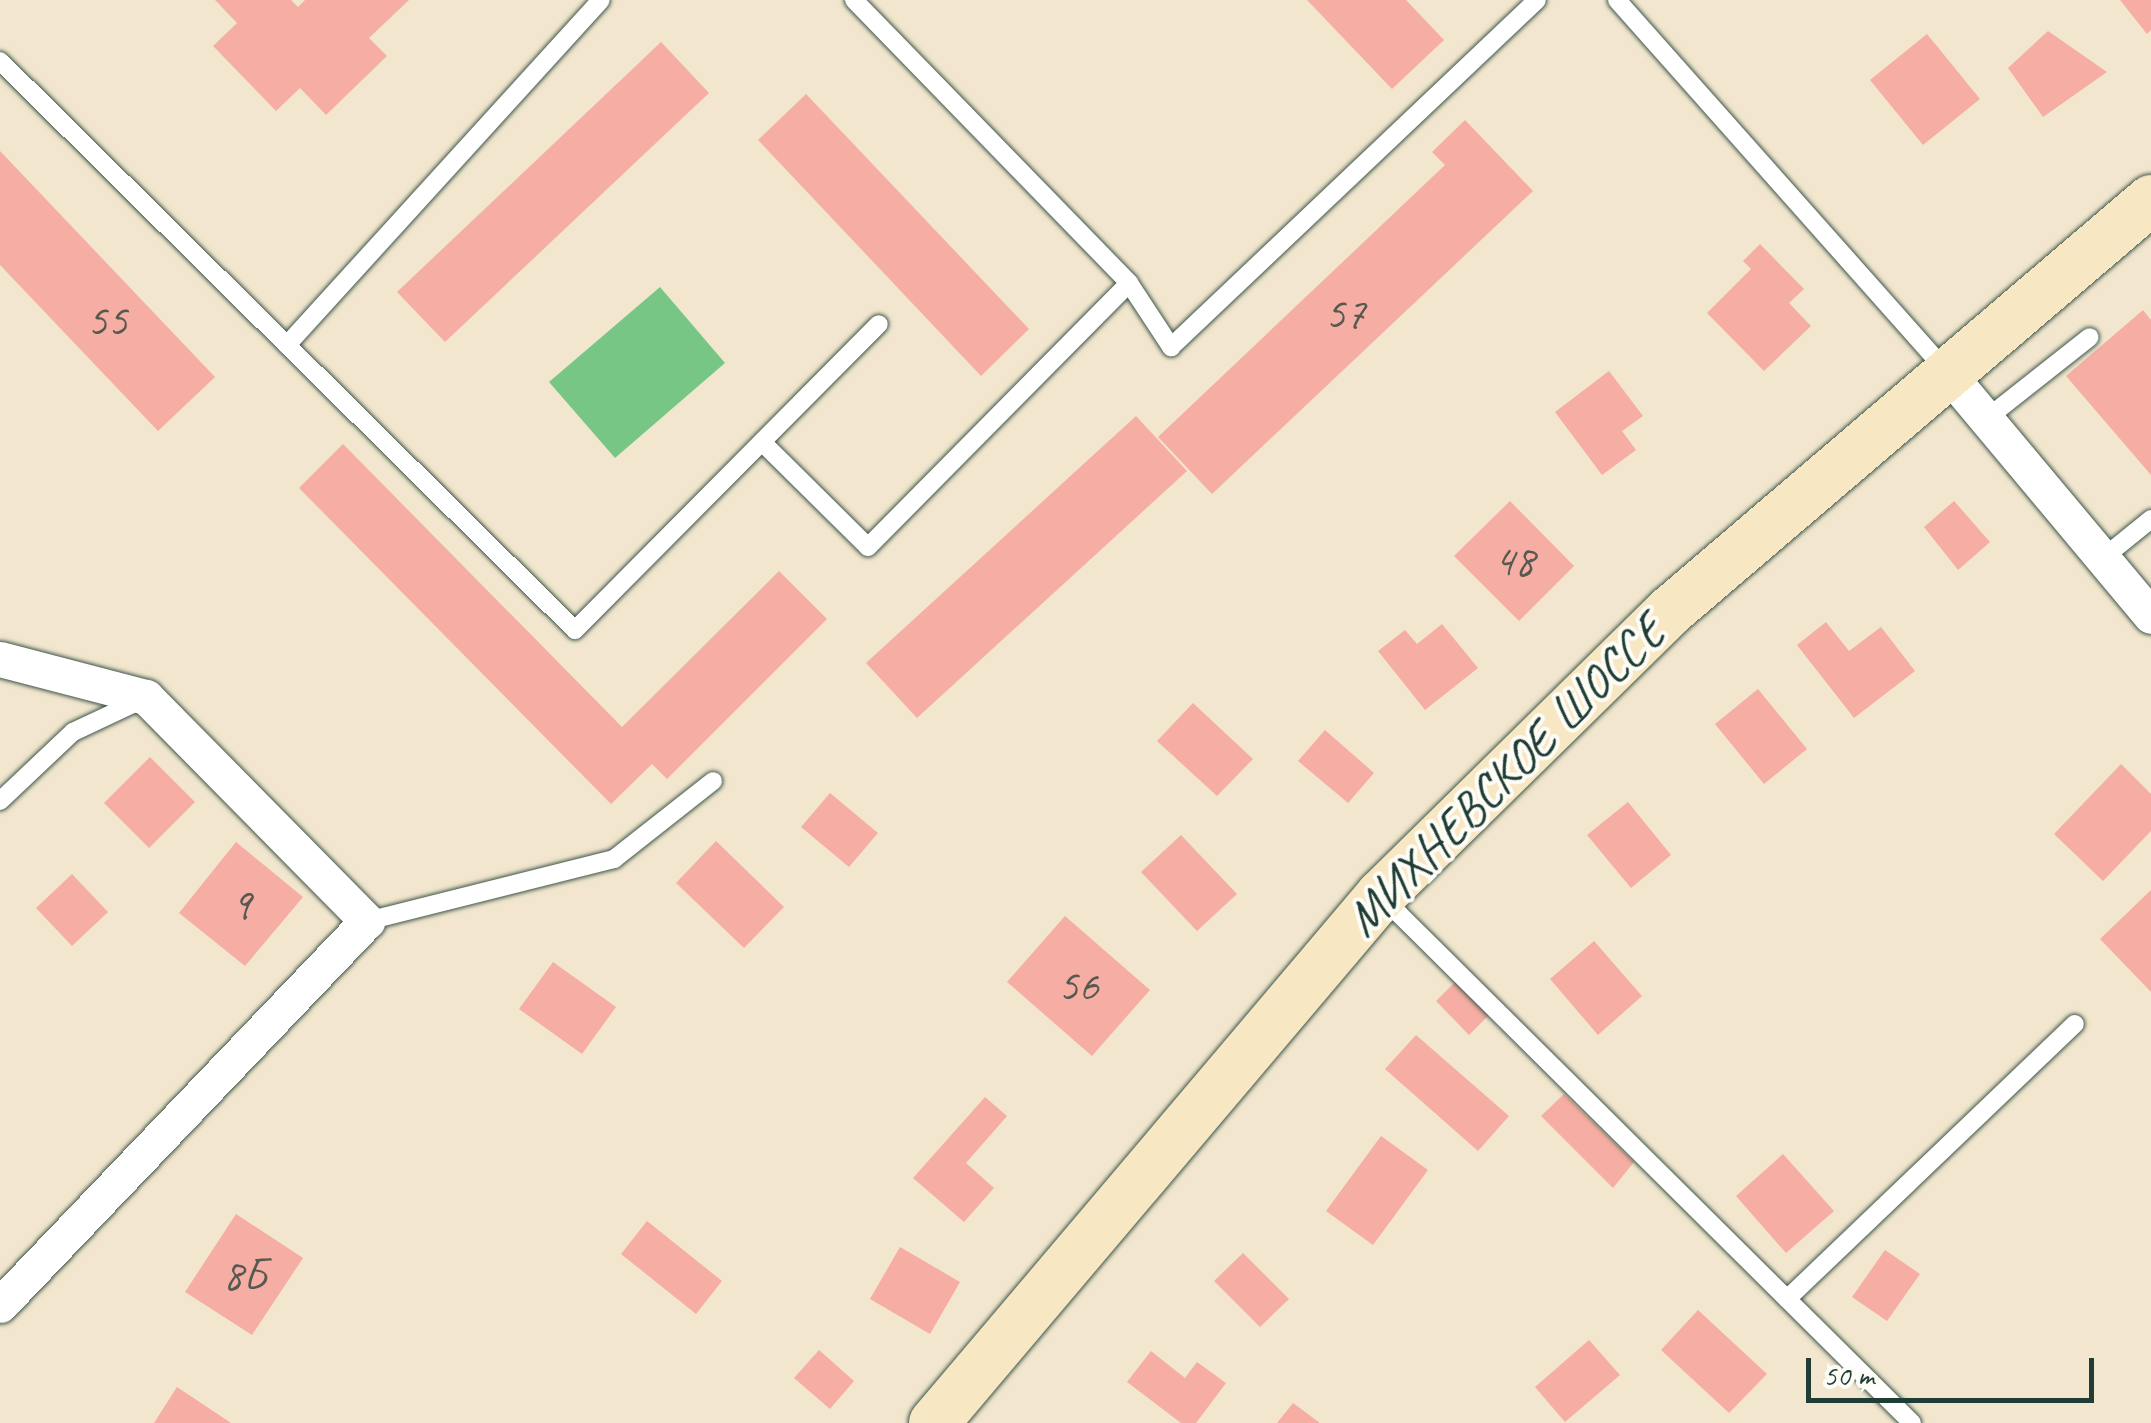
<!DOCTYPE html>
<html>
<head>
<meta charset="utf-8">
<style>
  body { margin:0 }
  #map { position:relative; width:2151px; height:1423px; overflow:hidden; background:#f2e7ce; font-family:Caveat,sans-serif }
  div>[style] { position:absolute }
  .green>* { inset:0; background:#78c686 }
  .building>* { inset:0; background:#f6ada3 }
  .roads { filter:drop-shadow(0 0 2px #3f564b) drop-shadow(0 0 2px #3f564b) }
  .lane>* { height:18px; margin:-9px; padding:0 9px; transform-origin:9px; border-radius:9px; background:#fff }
  .street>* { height:35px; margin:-17.5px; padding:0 17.5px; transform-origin:17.5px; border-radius:17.5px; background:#fff }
  .secondary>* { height:50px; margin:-25px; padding:0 25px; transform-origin:25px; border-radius:25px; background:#f8e7c3 }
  span { translate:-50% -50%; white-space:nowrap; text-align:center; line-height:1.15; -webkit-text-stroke:8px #fdfcf7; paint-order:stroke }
  .number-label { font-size:45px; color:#555950 }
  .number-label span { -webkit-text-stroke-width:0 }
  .street-label { font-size:50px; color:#1f3d34 }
  .scale { position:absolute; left:1806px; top:1358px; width:288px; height:45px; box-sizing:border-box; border:5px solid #1f3d34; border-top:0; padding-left:12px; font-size:30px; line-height:35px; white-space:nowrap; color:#1f3d34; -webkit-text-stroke:8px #fdfcf7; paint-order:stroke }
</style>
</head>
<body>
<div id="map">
  <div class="green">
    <div style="clip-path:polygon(660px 287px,725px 363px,615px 458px,549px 382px)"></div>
  </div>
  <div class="building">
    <div style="clip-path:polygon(215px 0,291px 0,298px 7px,305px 0,409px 0,369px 38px,387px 56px,326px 115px,300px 88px,276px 111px,213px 46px,237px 23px)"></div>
    <div style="clip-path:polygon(1307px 0,1406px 0,1444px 40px,1392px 89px)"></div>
    <div style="clip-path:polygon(2120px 0,2151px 0,2151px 30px,2147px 34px)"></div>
    <div style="clip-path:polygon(2048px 31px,2107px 72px,2043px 117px,2008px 68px)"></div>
    <div style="clip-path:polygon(1927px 34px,1980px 99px,1923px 145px,1870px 80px)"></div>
    <div style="clip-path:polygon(661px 42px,709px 93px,445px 342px,397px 292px)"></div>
    <div style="clip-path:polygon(806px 94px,1029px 329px,981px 376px,758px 140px)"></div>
    <div style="clip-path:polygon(1465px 120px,1533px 191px,1212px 494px,1158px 437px,1445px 165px,1432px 152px)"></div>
    <div style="clip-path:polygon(0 151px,215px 377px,158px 431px,0 265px)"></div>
    <div style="clip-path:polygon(1760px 244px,1804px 289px,1789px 303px,1811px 326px,1764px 371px,1707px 313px,1751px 269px,1743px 261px)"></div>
    <div style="clip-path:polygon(2143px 310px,2151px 320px,2151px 475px,2066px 376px)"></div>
    <div style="clip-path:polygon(1609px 371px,1643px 416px,1622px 431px,1636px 450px,1602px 475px,1555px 412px)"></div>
    <div style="clip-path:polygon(1136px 416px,1187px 471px,917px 718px,866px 663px)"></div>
    <div style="clip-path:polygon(343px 444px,622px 727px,779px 571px,827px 619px,667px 779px,652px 764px,611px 804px,299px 488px)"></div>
    <div style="clip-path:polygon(1510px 501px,1574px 566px,1519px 621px,1454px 556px)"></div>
    <div style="clip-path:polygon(1954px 501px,1990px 542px,1958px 570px,1924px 527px)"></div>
    <div style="clip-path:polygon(1826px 622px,1849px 651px,1881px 627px,1915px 671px,1854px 718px,1797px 645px)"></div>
    <div style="clip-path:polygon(1442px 624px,1478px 668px,1425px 710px,1378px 651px,1405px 630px,1417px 644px)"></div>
    <div style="clip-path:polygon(1758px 689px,1807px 749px,1764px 784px,1715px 724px)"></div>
    <div style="clip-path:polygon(1193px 703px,1253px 759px,1217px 796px,1157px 741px)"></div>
    <div style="clip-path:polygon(1325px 730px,1374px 773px,1348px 803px,1298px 761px)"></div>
    <div style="clip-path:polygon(150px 757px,195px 802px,149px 848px,104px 803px)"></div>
    <div style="clip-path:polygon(2121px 764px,2151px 794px,2151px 831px,2103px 881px,2054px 834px)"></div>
    <div style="clip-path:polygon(830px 793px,878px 833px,849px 867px,801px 827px)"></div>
    <div style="clip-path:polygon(1628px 802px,1671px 855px,1631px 888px,1587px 835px)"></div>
    <div style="clip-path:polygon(1181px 835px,1237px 894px,1197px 931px,1141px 872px)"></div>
    <div style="clip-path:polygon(716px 841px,784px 907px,744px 948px,676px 883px)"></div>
    <div style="clip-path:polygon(236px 842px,303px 897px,245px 966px,179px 913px)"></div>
    <div style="clip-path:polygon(72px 874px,108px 912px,72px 946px,36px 908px)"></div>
    <div style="clip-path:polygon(2151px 890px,2151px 992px,2100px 939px)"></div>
    <div style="clip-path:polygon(1065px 916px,1150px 990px,1092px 1056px,1007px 982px)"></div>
    <div style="clip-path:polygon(1594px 941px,1642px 996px,1598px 1035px,1550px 979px)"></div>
    <div style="clip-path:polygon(553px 962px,616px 1007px,582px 1054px,519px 1009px)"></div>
    <div style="clip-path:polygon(1457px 980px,1490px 1014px,1469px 1035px,1436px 1001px)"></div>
    <div style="clip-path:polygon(1416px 1035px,1509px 1116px,1478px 1151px,1385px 1069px)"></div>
    <div style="clip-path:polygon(1564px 1094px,1634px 1162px,1613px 1188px,1541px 1116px)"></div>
    <div style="clip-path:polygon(985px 1097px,1007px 1116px,966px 1163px,994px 1188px,964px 1222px,913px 1178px)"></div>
    <div style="clip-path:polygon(1381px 1136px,1428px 1170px,1373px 1245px,1326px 1211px)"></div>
    <div style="clip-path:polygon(1783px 1154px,1834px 1211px,1786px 1253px,1736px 1196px)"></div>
    <div style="clip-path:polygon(236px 1214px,303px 1258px,252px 1335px,185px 1292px)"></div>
    <div style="clip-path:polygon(647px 1221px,722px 1281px,696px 1314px,621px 1254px)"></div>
    <div style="clip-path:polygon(900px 1247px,960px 1282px,930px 1334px,870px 1299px)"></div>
    <div style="clip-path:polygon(1885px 1250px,1920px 1274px,1887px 1321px,1852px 1297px)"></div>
    <div style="clip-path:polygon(1243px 1253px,1289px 1299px,1260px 1327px,1214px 1281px)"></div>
    <div style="clip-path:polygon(1698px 1310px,1767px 1374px,1729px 1413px,1661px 1350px)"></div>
    <div style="clip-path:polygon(1589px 1340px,1620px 1375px,1565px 1422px,1535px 1387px)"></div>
    <div style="clip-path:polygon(819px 1350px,854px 1381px,830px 1409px,794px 1378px)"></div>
    <div style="clip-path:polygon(1151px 1351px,1185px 1378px,1197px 1362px,1226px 1383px,1196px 1423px,1181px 1423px,1127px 1382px)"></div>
    <div style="clip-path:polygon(177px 1387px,231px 1423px,154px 1423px)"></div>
    <div style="clip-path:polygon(1293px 1403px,1320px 1423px,1277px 1423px)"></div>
  </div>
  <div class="roads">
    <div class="lane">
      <div style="left:854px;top:0;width:395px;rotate:45.8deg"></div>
      <div style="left:1129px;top:283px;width:77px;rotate:56.7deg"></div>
      <div style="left:1171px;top:347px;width:504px;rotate:-43.47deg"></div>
      <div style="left:1617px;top:0;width:494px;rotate:48.4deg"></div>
      <div style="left:0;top:61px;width:809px;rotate:44.7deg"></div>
      <div style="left:575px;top:630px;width:431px;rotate:-45.2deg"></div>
      <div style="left:287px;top:345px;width:466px;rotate:-47.7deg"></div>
      <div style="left:1986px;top:419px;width:132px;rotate:-38.3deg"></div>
      <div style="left:762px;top:442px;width:149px;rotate:44.7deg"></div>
      <div style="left:868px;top:547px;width:371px;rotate:-45.3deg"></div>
      <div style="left:2103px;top:558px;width:62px;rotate:-39.1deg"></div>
      <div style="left:0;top:801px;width:100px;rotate:-43.4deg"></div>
      <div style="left:73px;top:732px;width:75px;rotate:-25.2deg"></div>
      <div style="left:1381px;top:896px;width:748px;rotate:44.78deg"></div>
      <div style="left:367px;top:921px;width:255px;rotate:-14.1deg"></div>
      <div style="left:614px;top:859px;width:126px;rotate:-38.2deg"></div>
      <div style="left:1787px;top:1299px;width:398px;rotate:-43.7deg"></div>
    </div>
    <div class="street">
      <div style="left:1946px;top:371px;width:319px;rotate:50.1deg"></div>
      <div style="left:0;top:659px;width:151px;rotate:14.6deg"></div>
      <div style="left:146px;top:697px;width:315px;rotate:45.4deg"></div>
      <div style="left:367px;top:921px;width:531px;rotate:133.7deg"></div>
    </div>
    <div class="secondary">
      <div style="left:934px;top:1423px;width:692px;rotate:-49.75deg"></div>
      <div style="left:1381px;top:895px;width:405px;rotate:-44.5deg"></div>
      <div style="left:1670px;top:611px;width:633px;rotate:-40.51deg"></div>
    </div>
  </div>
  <div class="number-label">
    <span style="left:1345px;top:314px">57</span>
    <span style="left:107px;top:321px">55</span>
    <span style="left:1514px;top:561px">48</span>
    <span style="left:241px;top:905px">9</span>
    <span style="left:1078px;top:986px">56</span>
    <span style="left:244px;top:1275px">8Б</span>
  </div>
  <div class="street-label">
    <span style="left:1505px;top:775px;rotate:-45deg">МИХНЕВСКОЕ ШОССЕ</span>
  </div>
  <div class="scale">50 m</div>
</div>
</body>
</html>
